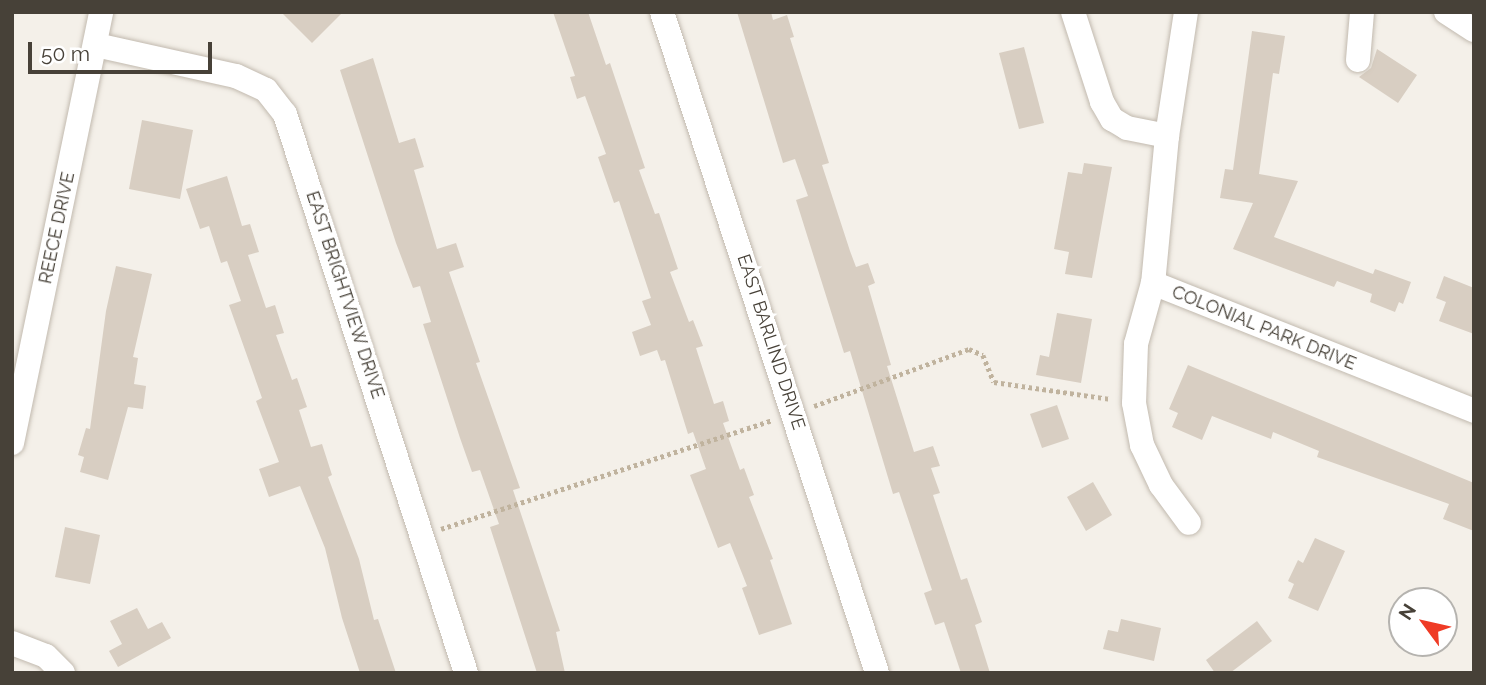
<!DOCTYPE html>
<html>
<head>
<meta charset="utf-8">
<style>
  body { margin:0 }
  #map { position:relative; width:1486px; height:685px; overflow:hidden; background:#f4f0e9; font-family:Raleway,sans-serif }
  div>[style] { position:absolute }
  .building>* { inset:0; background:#d8cec2 }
  .path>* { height:4.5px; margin-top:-2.25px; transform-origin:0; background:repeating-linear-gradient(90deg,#c0b39e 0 3.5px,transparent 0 7px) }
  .roads { filter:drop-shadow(0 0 2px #c2baaf) drop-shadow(0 0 2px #c2baaf) }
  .minor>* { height:24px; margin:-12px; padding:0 12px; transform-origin:12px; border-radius:12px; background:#fff }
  span { translate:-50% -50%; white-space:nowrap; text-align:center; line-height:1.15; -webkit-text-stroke:7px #fff; paint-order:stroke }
  .street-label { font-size:18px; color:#474138 }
  .frame { position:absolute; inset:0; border:14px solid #474138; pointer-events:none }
  .north { position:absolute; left:1388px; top:587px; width:70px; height:70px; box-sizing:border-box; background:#fff; border:2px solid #b5b3af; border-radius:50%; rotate:303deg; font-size:19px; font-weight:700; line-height:28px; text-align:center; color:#474138 }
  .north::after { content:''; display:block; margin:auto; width:24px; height:32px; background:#ef3b25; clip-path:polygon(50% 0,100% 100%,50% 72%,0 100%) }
  .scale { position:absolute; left:28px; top:42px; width:184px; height:32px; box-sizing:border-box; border:4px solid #474138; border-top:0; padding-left:9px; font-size:21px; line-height:24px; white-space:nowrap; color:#474138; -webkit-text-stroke:5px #fff; paint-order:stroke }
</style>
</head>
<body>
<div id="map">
  <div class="building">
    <div style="clip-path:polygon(281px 12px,343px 12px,312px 43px)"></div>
    <div style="clip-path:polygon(553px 12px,588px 12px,606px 65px,610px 63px,645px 168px,639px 170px,655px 214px,659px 213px,678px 269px,670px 272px,689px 322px,693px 320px,703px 346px,696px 348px,714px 404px,723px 401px,729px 421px,723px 423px,740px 470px,744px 468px,754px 495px,749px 497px,773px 559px,770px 560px,792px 624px,759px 635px,742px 588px,747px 586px,730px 543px,718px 548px,690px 475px,706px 469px,693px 432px,688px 434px,665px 360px,661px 361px,657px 350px,640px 356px,632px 332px,651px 325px,642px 301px,651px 298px,619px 201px,614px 203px,598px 157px,606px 154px,585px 96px,577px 99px,570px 77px,575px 76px)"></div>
    <div style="clip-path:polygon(737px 12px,771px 12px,773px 20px,787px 15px,794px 37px,790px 38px,829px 163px,822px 165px,850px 251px,856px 267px,868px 263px,875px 283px,868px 286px,891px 365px,887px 366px,914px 452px,933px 446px,940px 466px,931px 468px,940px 493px,933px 495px,961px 580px,967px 578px,982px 622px,975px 625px,990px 673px,961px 673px,944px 622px,935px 625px,924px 593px,932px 590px,899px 492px,893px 494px,850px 351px,844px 353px,796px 200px,808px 196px,795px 159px,783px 163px)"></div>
    <div style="clip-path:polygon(1252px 31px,1285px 36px,1279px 74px,1273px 73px,1259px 174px,1298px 181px,1274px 237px,1373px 274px,1375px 269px,1411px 282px,1403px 304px,1399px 302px,1395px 312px,1370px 302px,1372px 294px,1337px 281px,1334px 287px,1233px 249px,1253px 203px,1220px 198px,1225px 169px,1233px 170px)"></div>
    <div style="clip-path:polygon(1024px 47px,1044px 123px,1019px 129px,999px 53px)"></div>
    <div style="clip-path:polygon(1377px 49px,1417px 75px,1398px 103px,1359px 77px,1371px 68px)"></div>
    <div style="clip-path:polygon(373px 58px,399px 143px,415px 138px,424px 167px,414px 170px,437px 249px,456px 243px,464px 267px,449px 272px,480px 362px,476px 363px,520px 488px,513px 490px,560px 631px,556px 632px,565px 673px,537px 673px,490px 527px,499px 524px,480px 470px,472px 472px,460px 438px,423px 324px,431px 322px,420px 286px,413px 288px,396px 243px,340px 70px)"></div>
    <div style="clip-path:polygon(142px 120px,193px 130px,180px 199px,129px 189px)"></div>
    <div style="clip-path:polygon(1084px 163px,1112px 167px,1092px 278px,1065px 274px,1069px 252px,1054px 249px,1068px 172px,1082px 174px)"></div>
    <div style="clip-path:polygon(227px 176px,242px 226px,250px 224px,259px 252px,248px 255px,266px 308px,275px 305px,284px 333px,276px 335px,292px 380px,297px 378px,307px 407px,299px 410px,311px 447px,322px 444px,332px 475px,328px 477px,359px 559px,374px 620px,378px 619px,396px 673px,360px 673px,342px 618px,325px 548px,300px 486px,269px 497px,259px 469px,279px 462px,256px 401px,262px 398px,229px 305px,241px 301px,227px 261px,221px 263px,209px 226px,200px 229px,186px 189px)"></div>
    <div style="clip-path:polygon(116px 266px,152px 274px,133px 357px,138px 358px,134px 384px,146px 386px,143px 409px,128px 407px,108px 480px,80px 472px,84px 457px,78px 455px,86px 428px,90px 429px,106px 311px)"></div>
    <div style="clip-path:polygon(1444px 276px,1474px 288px,1474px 334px,1439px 321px,1446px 302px,1436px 298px)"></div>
    <div style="clip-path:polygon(1057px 313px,1092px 319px,1081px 383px,1036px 375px,1040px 355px,1049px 357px)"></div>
    <div style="clip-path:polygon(1188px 365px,1474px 483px,1474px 531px,1443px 519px,1449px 504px,1317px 457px,1319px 451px,1273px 432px,1271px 439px,1212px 416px,1202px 440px,1172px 427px,1178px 413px,1169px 409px)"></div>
    <div style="clip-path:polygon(1057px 405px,1069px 439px,1042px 448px,1030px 414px)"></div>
    <div style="clip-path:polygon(1093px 482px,1112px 515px,1086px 531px,1067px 497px)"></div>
    <div style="clip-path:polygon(65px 527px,100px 535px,90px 584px,55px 577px)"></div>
    <div style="clip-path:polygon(1315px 538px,1345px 551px,1318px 611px,1288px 598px,1294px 584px,1288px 581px,1298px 560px,1303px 563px)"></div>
    <div style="clip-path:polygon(137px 608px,148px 629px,162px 622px,171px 638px,118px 667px,109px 651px,122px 644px,110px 621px)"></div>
    <div style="clip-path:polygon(1121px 619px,1161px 628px,1154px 661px,1103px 649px,1108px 630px,1118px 632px)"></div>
    <div style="clip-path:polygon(1257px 621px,1272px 641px,1230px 673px,1215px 673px,1206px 660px)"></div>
  </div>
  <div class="path">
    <div style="left:814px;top:406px;width:165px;rotate:-20.2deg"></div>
    <div style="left:969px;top:349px;width:15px;rotate:23deg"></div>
    <div style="left:983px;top:355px;width:29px;rotate:68deg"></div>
    <div style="left:994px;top:382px;width:117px;rotate:8.3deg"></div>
    <div style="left:441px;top:529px;width:348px;rotate:-18.2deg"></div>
  </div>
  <div class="roads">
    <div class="minor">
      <div style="left:662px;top:12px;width:695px;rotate:71.98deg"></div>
      <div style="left:1073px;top:12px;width:95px;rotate:72.1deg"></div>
      <div style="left:1102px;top:102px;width:20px;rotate:60deg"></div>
      <div style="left:1112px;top:119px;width:17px;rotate:31deg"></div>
      <div style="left:1127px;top:128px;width:41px;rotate:11.3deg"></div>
      <div style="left:1186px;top:12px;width:125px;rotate:98.7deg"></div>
      <div style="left:1167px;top:136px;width:148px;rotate:95.4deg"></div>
      <div style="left:1153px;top:283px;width:63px;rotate:105.6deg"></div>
      <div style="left:1136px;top:344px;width:59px;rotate:91.9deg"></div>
      <div style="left:1134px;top:403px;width:43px;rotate:79.2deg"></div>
      <div style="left:1142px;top:445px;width:44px;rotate:64.6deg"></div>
      <div style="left:1161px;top:485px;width:47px;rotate:53.6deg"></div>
      <div style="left:1446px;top:12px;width:33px;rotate:33deg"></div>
      <div style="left:96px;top:45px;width:143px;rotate:12.5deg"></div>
      <div style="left:236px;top:76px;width:33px;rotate:25deg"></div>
      <div style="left:266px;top:90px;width:31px;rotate:52deg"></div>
      <div style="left:285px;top:114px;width:588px;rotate:72.06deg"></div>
      <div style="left:1358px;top:60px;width:48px;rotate:-85.2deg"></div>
      <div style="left:1153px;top:283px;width:346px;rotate:21.7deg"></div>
      <div style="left:12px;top:443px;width:440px;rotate:-78.3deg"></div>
      <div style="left:12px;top:643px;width:36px;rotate:21deg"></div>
      <div style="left:46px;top:656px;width:24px;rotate:45deg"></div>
    </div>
  </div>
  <div class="street-label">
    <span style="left:57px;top:228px;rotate:-78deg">REECE DRIVE</span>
    <span style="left:345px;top:295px;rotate:72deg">EAST BRIGHTVIEW DRIVE</span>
    <span style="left:1264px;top:328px;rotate:22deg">COLONIAL PARK DRIVE</span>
    <span style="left:771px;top:342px;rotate:72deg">EAST BARLIND DRIVE</span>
  </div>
  <div class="frame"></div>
  <div class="north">N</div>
  <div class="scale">50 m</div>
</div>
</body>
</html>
